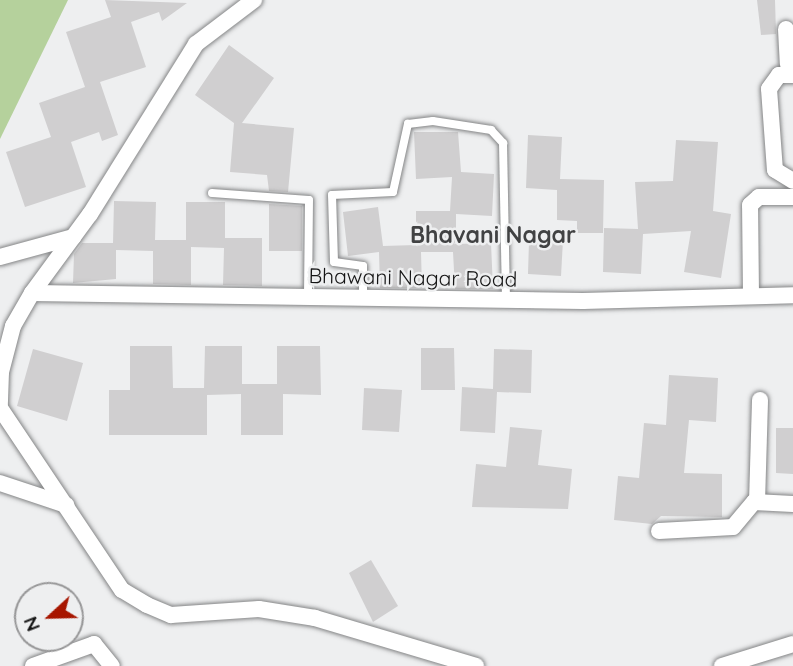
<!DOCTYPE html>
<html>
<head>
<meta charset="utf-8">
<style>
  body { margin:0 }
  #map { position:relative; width:793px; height:666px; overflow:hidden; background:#eeeff0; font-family:Quicksand,sans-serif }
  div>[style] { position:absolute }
  .green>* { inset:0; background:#b5d19c }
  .building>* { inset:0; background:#d0cfd0 }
  .roads { filter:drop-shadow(0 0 2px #848586) drop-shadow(0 0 2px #848586) }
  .service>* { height:8px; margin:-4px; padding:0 4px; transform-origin:4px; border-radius:4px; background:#fff }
  .minor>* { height:16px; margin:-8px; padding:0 8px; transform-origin:8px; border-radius:8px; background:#fff }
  span { translate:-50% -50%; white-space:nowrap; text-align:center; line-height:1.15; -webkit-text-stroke:5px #eeeff0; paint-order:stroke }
  .street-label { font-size:21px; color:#141414 }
  .neighbourhood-label { font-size:23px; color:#414243; font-weight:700 }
  .north { position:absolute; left:14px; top:582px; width:70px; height:70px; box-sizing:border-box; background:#eeeff0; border:2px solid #979798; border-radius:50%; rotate:248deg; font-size:19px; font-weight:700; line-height:28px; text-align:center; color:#141414 }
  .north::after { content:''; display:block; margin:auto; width:24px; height:32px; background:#a71600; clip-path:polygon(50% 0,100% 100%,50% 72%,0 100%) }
</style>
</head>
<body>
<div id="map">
  <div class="green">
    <div style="clip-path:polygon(0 0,68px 0,0 139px)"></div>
  </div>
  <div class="building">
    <div style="clip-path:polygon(105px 0,187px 3px,162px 21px,159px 12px,131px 22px,146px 67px,100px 82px,118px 135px,102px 141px,99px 132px,71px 142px,86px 187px,25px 207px,6px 152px,51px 137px,39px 103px,85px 87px,66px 32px,111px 17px)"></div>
    <div style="clip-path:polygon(757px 0,775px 0,776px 34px,761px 35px)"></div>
    <div style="clip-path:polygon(229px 45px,274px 78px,242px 123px,294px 128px,288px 192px,269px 191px,267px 175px,230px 172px,234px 123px,195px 95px)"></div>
    <div style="clip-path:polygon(414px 132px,458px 132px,461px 172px,494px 174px,492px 216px,456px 214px,456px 244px,491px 243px,493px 289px,455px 289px,453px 252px,421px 252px,422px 288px,380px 288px,379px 252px,348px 256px,343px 212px,378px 207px,383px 246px,416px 245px,416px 211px,450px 211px,452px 177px,416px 179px)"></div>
    <div style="clip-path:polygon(528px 135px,562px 137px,560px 179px,604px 180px,603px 233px,577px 233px,577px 221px,557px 220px,557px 190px,526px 188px)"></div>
    <div style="clip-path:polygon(676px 140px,718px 142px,713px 211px,731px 214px,721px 278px,684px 272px,691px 231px,643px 234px,641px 274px,603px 272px,604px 228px,638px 229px,635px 182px,673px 181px)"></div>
    <div style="clip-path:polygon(114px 201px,156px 202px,155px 240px,186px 240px,186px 202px,225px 202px,225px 238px,262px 238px,262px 286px,223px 285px,224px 248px,191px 247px,191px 285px,153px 284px,153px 251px,116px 250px,116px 279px,73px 283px,74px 254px,82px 243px,113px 243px)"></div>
    <div style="clip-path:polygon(269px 204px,302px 206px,302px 251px,269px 251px)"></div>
    <div style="clip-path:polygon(563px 240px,561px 276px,528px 274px,529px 241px)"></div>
    <div style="clip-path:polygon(130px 346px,172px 346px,173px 388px,204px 388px,205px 346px,242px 346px,242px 384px,277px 384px,277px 346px,320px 346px,321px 395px,283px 394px,283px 435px,241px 435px,241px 394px,207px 395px,207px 435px,109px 435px,109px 390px,130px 390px)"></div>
    <div style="clip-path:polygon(421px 348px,454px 348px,455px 390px,421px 390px)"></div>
    <div style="clip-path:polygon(33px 349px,83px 363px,67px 421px,17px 406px)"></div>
    <div style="clip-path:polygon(494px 349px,532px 350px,531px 393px,497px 392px,495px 433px,460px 431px,462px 387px,493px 389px)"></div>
    <div style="clip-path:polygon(669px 375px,718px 378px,716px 422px,689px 420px,684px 473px,722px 474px,722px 517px,661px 516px,652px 524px,614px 520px,618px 476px,639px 478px,644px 423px,666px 425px)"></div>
    <div style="clip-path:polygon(364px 388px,402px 390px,399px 432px,362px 430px)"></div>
    <div style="clip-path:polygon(510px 427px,542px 430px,538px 465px,572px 469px,568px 509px,472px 507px,476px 464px,506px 467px)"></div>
    <div style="clip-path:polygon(776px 428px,793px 428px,793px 474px,776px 473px)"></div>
    <div style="clip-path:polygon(371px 560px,398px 606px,373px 622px,349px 573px)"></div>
  </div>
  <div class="roads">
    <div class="service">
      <div style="left:212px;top:193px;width:97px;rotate:4.1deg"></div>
      <div style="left:309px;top:200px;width:95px;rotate:90.6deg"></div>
      <div style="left:363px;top:300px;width:34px;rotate:-90deg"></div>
      <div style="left:363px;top:266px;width:29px;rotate:-172deg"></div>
      <div style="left:334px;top:262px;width:67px;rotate:-91.7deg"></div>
      <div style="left:332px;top:195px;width:61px;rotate:-2.8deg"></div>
      <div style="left:393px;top:192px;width:70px;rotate:-77.6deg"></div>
      <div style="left:408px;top:124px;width:25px;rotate:-7deg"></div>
      <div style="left:433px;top:121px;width:59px;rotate:8.8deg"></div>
      <div style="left:491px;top:130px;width:18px;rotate:47deg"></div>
      <div style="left:503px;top:143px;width:157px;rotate:88.9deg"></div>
    </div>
    <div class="minor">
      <div style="left:254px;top:0;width:73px;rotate:142.8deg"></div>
      <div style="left:196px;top:44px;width:200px;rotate:121.9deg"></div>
      <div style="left:90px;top:214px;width:98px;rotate:126.3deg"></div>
      <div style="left:32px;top:293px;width:38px;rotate:120deg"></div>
      <div style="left:13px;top:326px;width:48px;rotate:104.6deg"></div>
      <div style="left:1px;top:372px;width:36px;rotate:92deg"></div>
      <div style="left:0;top:408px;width:219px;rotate:56.2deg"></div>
      <div style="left:122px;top:590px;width:29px;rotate:31deg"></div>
      <div style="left:147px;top:605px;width:26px;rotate:23deg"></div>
      <div style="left:171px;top:615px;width:88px;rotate:-3.9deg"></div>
      <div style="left:259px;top:609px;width:57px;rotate:9.1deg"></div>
      <div style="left:315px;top:618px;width:168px;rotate:16.6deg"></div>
      <div style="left:786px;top:29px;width:35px;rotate:87deg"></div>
      <div style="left:793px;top:75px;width:14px;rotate:180deg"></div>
      <div style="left:779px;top:75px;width:17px;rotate:126deg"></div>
      <div style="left:769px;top:89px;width:81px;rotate:85.8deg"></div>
      <div style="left:775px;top:170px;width:21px;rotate:31deg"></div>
      <div style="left:0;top:257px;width:76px;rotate:-15.3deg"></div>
      <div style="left:32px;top:293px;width:551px;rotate:0.83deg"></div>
      <div style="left:583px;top:301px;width:210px;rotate:-1.6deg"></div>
      <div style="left:751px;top:296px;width:91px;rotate:-90.6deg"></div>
      <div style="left:750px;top:205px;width:12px;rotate:-42deg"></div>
      <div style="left:759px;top:197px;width:34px"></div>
      <div style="left:0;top:483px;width:70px;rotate:18.4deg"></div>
      <div style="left:757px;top:502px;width:102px;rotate:-88.3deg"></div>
      <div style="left:659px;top:531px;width:74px;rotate:-3.1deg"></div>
      <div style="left:733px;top:527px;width:33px;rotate:-50deg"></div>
      <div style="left:754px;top:502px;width:39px;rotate:3deg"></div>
      <div style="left:33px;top:666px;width:65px;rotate:-19.8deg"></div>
      <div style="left:94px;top:644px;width:28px;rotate:51deg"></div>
      <div style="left:722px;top:666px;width:74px;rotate:-17.2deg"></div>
    </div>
  </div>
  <div class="street-label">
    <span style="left:413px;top:277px;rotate:1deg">Bhawani Nagar Road</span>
  </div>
  <div class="neighbourhood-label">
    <span style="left:493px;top:235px">Bhavani Nagar</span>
  </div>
  <div class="north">N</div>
</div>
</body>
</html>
